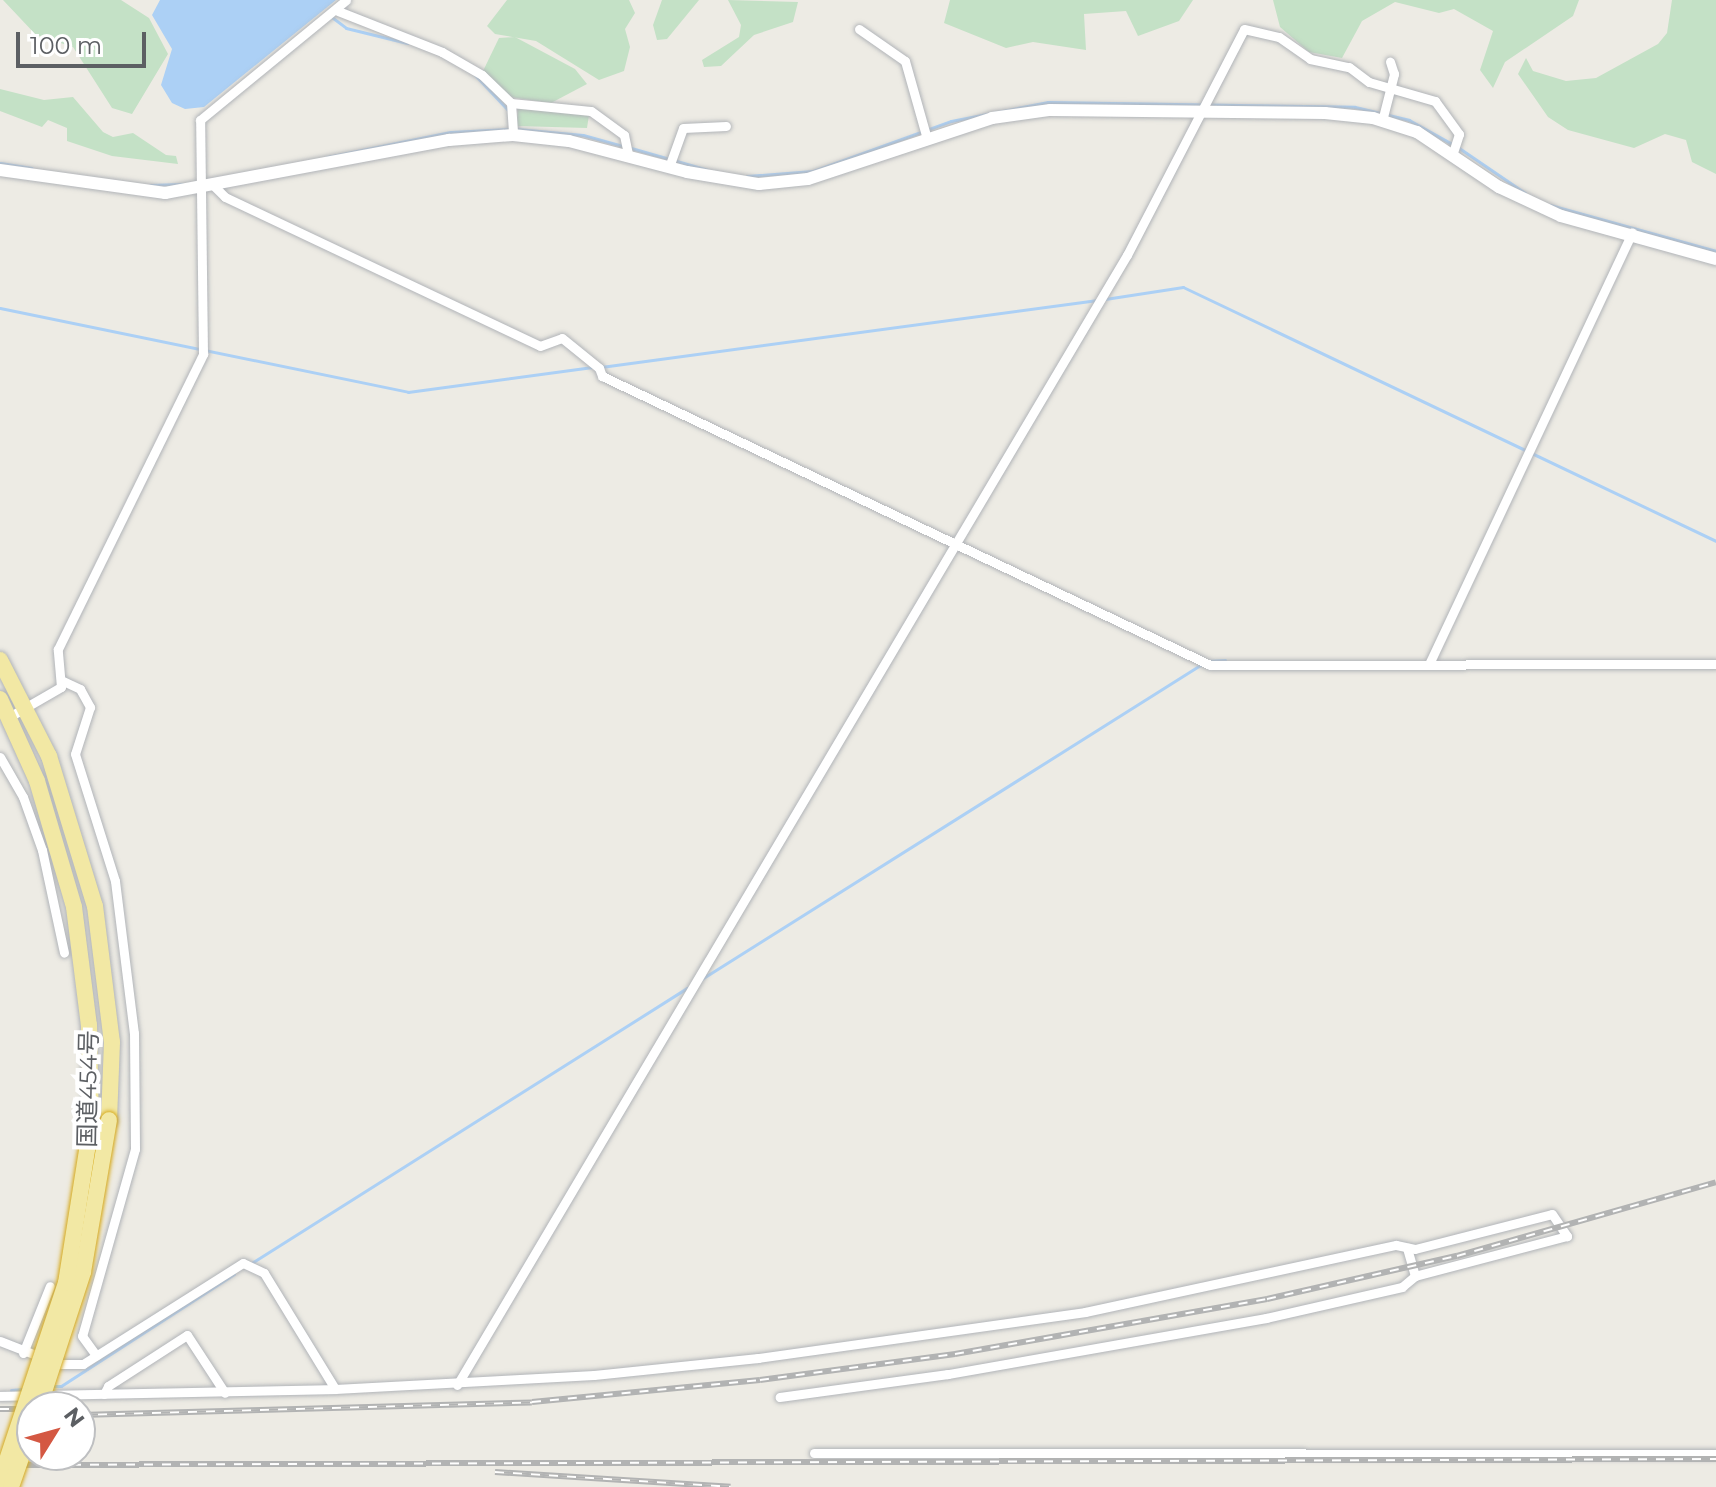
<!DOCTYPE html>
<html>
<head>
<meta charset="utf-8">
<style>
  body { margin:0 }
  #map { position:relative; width:1716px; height:1487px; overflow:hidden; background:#edebe4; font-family:Montserrat,"Noto Sans JP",sans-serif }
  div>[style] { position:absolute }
  .green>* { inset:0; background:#c4e1c6 }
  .water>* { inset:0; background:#acd0f5 }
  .stream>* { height:3px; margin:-1.5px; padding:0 1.5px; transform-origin:1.5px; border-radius:1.5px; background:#acd0f5 }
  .roads { filter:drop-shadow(0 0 2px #b1b4b8) drop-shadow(0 0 2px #b1b4b8) }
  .minor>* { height:9px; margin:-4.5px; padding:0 4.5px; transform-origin:4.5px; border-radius:4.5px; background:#fff }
  .tertiary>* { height:12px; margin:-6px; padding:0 6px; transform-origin:6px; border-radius:6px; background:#fff }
  .trunk>* { height:16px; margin:-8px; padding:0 8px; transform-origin:8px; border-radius:8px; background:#f2e8a4 }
  .rail>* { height:6px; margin-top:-3px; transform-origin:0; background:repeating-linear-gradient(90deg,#fff 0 9px,#b2b3b3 0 18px); box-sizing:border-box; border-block:2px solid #b2b3b3 }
  .bridges { filter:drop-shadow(0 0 2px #d6a91b) drop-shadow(0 0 2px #d6a91b) }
  .trunk-bridge>* { height:16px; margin:-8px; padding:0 8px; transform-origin:8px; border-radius:8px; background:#f2e8a4 }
  span { translate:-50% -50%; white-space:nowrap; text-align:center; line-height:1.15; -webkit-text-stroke:8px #fff; paint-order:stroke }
  .street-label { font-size:24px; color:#5c5f63 }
  .north { position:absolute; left:16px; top:1391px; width:80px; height:80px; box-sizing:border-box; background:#fff; border:2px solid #bebfc1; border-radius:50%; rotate:53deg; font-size:22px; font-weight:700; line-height:32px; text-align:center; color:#5c5f63 }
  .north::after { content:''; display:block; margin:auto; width:28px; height:36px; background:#d45843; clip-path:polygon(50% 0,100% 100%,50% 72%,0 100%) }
  .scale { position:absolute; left:16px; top:32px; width:130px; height:36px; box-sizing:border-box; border:4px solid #5c5f63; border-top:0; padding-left:10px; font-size:24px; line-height:28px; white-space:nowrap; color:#5c5f63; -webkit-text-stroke:6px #fff; paint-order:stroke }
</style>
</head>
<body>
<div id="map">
  <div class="green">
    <div style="clip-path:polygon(3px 0,121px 0,149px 18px,168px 54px,132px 114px,112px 108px,73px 47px,36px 35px)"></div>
    <div style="clip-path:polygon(507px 0,629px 0,635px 13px,625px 29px,630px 47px,624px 71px,599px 80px,536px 41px,495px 34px,487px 26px)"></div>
    <div style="clip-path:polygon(662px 0,699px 0,667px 39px,657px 40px,653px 25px)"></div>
    <div style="clip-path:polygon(728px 0,798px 2px,793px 22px,754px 35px,721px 66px,704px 67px,702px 60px,739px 37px,741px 25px)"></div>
    <div style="clip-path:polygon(950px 0,1193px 0,1179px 21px,1138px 36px,1126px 11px,1084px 14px,1086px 50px,1033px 42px,1006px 48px,944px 23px)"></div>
    <div style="clip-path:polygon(1273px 0,1579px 0,1573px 16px,1505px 62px,1493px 88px,1480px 70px,1493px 31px,1454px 9px,1439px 13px,1395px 2px,1362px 21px,1342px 58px,1309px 52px,1280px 27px)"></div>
    <div style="clip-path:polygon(1672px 0,1716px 0,1716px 174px,1692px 162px,1686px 140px,1665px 134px,1634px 148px,1568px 130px,1548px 117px,1518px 74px,1526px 58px,1533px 71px,1566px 81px,1596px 78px,1658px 44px,1667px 33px)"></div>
    <div style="clip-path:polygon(515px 37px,575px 69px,587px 84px,551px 103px,510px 97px,483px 71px,499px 38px)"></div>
    <div style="clip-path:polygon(0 89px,44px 100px,73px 97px,103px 132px,113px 137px,133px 133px,166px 155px,176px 156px,178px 164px,112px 156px,67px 141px,67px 128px,48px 120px,42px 127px,0 111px)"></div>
    <div style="clip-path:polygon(518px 109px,584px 112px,589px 115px,587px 128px,517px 126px)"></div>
  </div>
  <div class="water">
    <div style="clip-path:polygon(160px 0,336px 0,204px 107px,185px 109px,172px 103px,161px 85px,172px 49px,152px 15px)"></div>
  </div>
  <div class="stream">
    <div style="left:329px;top:15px;width:21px;rotate:37deg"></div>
    <div style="left:346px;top:28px;width:63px;rotate:13.8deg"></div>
    <div style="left:475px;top:75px;width:48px;rotate:46.7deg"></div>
    <div style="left:517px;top:129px;width:66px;rotate:5.2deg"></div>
    <div style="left:583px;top:135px;width:41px;rotate:15.4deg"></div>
    <div style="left:631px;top:148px;width:80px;rotate:15.9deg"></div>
    <div style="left:1459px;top:148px;width:80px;rotate:34.3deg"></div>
    <div style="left:327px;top:157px;width:126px;rotate:-11.4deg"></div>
    <div style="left:451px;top:132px;width:58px;rotate:-3deg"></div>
    <div style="left:0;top:163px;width:32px;rotate:9deg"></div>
    <div style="left:747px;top:176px;width:66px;rotate:-4.3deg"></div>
    <div style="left:813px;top:171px;width:147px;rotate:-19.9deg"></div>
    <div style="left:951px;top:121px;width:99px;rotate:-11.1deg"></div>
    <div style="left:1048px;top:102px;width:307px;rotate:0.9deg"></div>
    <div style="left:1355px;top:107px;width:56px;rotate:13.5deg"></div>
    <div style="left:1409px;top:120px;width:49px;rotate:29.2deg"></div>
    <div style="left:150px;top:185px;width:32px;rotate:-2deg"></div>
    <div style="left:1550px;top:205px;width:172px;rotate:15.5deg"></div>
    <div style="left:1105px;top:299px;width:79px;rotate:-8.7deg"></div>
    <div style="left:1183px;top:287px;width:590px;rotate:25.48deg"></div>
    <div style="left:0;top:308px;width:417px;rotate:11.6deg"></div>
    <div style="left:408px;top:392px;width:188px;rotate:-7.7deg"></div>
    <div style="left:601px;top:367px;width:501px;rotate:-7.69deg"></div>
    <div style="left:1208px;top:661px;width:17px;rotate:-3deg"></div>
    <div style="left:700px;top:980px;width:593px;rotate:-32.19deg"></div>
    <div style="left:250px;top:1264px;width:517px;rotate:-32.28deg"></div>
    <div style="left:50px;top:1386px;width:11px"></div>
    <div style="left:61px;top:1386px;width:206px;rotate:-32.9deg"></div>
    <div style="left:11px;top:1390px;width:12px;rotate:-5deg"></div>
  </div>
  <div class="roads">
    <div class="minor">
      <div style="left:338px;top:11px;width:112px;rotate:21.5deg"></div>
      <div style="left:442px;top:52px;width:46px;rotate:29.9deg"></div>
      <div style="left:482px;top:75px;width:40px;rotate:44deg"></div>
      <div style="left:511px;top:103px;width:32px;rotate:86deg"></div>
      <div style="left:859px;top:29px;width:56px;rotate:34.8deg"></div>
      <div style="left:905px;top:61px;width:81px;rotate:74.2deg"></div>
      <div style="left:511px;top:103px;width:80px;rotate:5.7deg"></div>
      <div style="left:591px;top:111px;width:41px;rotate:36deg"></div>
      <div style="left:624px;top:135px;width:19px;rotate:78deg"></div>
      <div style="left:1382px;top:121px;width:49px;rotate:-75.7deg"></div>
      <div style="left:1394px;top:74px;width:13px;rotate:-108deg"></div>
      <div style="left:669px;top:167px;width:41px;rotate:-70.3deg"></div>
      <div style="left:683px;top:128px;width:43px;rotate:-2.7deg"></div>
      <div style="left:215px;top:187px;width:14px;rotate:45deg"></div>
      <div style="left:225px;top:197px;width:348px;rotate:25.3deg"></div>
      <div style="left:540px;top:346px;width:23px;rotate:-20deg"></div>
      <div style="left:562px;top:338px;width:48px;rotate:39deg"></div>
      <div style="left:599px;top:368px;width:9px;rotate:69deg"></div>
      <div style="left:602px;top:376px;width:673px;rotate:25.42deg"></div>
      <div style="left:1210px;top:665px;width:506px;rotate:-0.11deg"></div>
      <div style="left:1429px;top:664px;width:477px;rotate:-64.8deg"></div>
      <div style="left:63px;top:681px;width:19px;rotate:25deg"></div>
      <div style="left:80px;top:689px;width:21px;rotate:61deg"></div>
      <div style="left:90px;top:707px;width:49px;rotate:107.7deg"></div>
      <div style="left:75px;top:754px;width:133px;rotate:72.5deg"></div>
      <div style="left:115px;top:881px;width:153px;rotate:82.9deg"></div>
      <div style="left:134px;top:1033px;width:116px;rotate:89.5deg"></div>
      <div style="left:135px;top:1149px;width:194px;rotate:105.8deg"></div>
      <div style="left:82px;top:1336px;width:24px;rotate:54deg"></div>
      <div style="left:9px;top:717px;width:60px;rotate:-30deg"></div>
      <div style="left:61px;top:687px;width:38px;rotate:-95deg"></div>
      <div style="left:58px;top:649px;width:329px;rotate:-63.8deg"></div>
      <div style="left:203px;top:354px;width:234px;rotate:-90.7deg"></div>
      <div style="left:200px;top:120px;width:189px;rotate:-39.4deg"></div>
      <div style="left:0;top:757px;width:46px;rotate:60.1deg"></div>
      <div style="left:23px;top:797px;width:56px;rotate:70.3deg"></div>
      <div style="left:42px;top:850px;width:105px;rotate:77.9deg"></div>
      <div style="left:1407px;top:1248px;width:29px;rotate:74deg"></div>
      <div style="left:0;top:1341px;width:63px;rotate:21.3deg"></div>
      <div style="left:59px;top:1364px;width:24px"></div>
      <div style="left:83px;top:1364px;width:189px;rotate:-32.3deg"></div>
      <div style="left:243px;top:1263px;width:23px;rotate:25deg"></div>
      <div style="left:264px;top:1273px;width:136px;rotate:58.5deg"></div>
      <div style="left:335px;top:1389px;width:259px;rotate:-3.1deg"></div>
      <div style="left:594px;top:1375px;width:165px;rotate:-5.9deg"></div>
      <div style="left:758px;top:1358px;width:330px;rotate:-8deg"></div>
      <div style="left:1085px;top:1312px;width:318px;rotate:-12.2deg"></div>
      <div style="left:1396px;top:1245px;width:19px;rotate:12deg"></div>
      <div style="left:1415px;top:1249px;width:141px;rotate:-14.3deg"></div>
      <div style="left:1552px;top:1214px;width:27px;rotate:56deg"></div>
      <div style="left:1567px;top:1236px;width:157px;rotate:165.3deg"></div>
      <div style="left:1415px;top:1276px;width:17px;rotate:140deg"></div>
      <div style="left:1402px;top:1287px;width:139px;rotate:167.2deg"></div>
      <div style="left:1266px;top:1318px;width:323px;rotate:170deg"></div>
      <div style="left:948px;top:1374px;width:170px;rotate:172.2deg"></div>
      <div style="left:23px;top:1353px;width:72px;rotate:-68.1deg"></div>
      <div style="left:457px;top:1385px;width:1314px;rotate:-59.34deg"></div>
      <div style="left:1127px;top:255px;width:254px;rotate:-62.6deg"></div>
      <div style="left:1244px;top:29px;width:36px;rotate:13deg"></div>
      <div style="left:1279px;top:37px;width:38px;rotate:35deg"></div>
      <div style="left:1310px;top:59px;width:40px;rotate:12deg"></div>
      <div style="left:1349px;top:67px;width:25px;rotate:37deg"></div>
      <div style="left:1369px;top:82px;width:69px;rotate:16.1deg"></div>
      <div style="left:1435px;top:101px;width:41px;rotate:54deg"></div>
      <div style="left:1459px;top:134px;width:19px;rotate:108deg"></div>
      <div style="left:104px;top:1394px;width:9px;rotate:-63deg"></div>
      <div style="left:108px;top:1386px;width:94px;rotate:-32.8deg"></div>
      <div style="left:187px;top:1335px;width:69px;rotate:56.8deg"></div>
      <div style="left:0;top:1396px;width:335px;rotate:-1.2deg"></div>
      <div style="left:814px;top:1453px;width:902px;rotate:0.06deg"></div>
    </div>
    <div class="tertiary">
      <div style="left:0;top:170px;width:167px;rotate:7.9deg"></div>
      <div style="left:165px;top:193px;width:289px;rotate:-10.6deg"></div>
      <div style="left:449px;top:140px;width:64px;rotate:-4.5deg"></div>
      <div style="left:513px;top:135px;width:56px;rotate:6.1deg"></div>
      <div style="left:569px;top:141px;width:122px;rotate:14.7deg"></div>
      <div style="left:687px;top:172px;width:73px;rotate:9.5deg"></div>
      <div style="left:759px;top:184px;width:49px;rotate:-5.8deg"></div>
      <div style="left:808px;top:179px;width:194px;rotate:-18.3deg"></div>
      <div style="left:992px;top:118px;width:59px;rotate:-7.9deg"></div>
      <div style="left:1050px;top:110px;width:275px;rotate:0.6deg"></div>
      <div style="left:1325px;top:113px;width:48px;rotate:5.9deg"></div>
      <div style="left:1373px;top:118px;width:46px;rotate:17.7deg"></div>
      <div style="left:1417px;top:132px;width:99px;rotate:33.9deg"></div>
      <div style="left:1499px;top:187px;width:68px;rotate:25.1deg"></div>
      <div style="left:1561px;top:216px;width:161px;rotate:15.5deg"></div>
    </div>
    <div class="trunk">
      <div style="left:0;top:660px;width:108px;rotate:63deg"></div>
      <div style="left:49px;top:756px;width:157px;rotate:73deg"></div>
      <div style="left:95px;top:906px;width:137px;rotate:82.9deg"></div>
      <div style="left:112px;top:1042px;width:78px;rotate:92.2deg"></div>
      <div style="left:0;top:699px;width:90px;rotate:65.7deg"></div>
      <div style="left:37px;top:781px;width:131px;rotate:73.6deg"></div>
      <div style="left:74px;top:907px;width:119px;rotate:82.8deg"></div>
      <div style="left:89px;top:1025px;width:100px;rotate:88.9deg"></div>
    </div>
  </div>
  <div class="rail">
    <div style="left:0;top:1409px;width:32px"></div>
    <div style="left:80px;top:1415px;width:452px;rotate:-1.6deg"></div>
    <div style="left:532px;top:1402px;width:229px;rotate:-5.5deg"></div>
    <div style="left:760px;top:1380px;width:197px;rotate:-7.6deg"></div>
    <div style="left:955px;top:1354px;width:317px;rotate:-10deg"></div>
    <div style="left:1267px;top:1299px;width:195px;rotate:-12.8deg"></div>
    <div style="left:1457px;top:1256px;width:269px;rotate:-15.9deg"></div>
    <div style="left:0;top:1465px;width:1716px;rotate:-0.2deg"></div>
    <div style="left:495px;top:1472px;width:236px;rotate:3.6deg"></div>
  </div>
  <div class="bridges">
    <div class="trunk-bridge">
      <div style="left:39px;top:1407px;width:142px;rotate:-71.9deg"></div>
      <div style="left:83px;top:1272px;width:154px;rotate:-80.3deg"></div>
      <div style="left:0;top:1481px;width:209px;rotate:-71.6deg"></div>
      <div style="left:66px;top:1283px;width:160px;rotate:-81deg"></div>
      <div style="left:11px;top:1487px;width:65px;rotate:-71deg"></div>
    </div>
  </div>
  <div class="street-label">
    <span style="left:88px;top:1089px;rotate:-89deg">国道454号</span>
  </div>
  <div class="north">N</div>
  <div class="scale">100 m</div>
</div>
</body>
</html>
